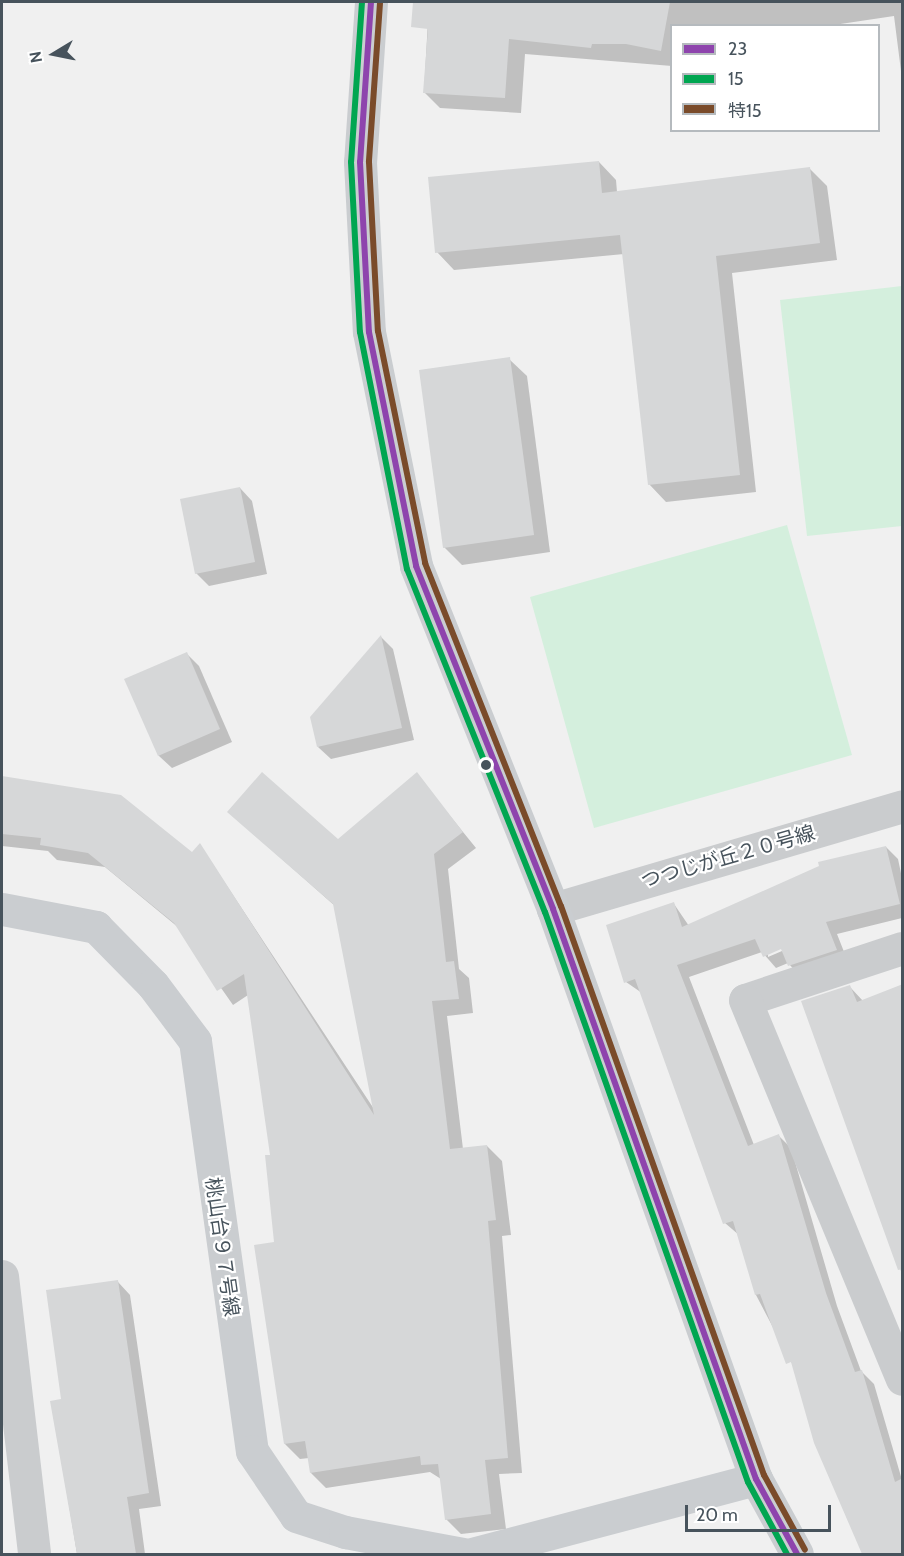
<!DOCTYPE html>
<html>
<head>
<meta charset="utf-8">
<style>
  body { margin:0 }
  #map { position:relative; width:904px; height:1556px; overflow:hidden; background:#f0f0f0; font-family:Cabin,"Noto Sans JP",sans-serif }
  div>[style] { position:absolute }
  .green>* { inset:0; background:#d4efdd }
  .shadow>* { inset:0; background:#0003 }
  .building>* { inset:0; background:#d6d7d8 }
  .street>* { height:33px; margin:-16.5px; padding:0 16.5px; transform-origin:16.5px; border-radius:16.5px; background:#caccce }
  .secondary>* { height:33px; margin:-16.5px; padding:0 16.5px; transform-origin:16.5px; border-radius:16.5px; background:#cacdd0 }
  .bus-1>* { height:6px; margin:-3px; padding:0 3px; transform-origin:3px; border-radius:3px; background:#8e44ad }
  .bus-2>* { height:6px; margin:-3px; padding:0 3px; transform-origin:3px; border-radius:3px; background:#00a651 }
  .bus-3>* { height:6px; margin:-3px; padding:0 3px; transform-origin:3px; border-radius:3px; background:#7a4b2a }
  .dots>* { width:16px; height:16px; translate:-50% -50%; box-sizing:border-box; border:3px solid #fff; border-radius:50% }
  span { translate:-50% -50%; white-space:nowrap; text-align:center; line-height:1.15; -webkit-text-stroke:4.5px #fff; paint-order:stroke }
  .street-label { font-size:20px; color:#47535c }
  .frame { position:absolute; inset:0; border:3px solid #47535c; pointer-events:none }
  .legend { position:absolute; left:670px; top:24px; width:210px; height:108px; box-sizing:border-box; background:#fff; border:2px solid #b5babe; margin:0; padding:8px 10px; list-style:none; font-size:18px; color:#47535c }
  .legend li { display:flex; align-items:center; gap:12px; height:30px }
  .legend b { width:30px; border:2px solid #b5babe }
  .north { position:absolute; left:24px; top:24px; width:60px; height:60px; -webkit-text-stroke:4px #fff; paint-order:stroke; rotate:260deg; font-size:16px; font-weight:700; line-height:24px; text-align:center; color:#47535c }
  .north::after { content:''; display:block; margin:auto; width:21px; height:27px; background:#47535c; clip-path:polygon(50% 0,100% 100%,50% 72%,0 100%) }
  .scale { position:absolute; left:685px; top:1505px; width:146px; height:27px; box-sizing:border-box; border:3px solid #47535c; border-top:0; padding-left:8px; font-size:18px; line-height:21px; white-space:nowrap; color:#47535c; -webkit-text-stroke:4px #fff; paint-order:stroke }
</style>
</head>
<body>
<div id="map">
  <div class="green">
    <div style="clip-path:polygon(902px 286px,902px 526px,807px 536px,780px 300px)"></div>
    <div style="clip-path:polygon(787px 525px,852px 755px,594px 828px,530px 597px)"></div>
  </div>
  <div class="shadow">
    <div style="clip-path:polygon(429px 2px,902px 2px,902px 79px,894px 16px,827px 26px,672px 26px,672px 66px,525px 54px,521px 113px,440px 108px,424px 92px)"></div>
    <div style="clip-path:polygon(599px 162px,616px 180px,617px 192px,810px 169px,827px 186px,837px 260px,732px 273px,756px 492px,666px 502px,649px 484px,624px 254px,454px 270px,437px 252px)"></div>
    <div style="clip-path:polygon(509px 359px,527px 376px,550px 552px,462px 565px,444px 547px)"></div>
    <div style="clip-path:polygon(240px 488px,252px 501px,267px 574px,209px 586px,196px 573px)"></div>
    <div style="clip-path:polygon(381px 637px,393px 649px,414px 740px,331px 759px,318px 747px)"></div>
    <div style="clip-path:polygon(187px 654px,199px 666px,232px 742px,172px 768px,159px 756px,126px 679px)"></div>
    <div style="clip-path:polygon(416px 774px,476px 848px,448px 869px,459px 969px,469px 978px,473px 1013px,447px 1016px,463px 1149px,487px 1146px,502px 1161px,511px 1235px,502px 1236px,522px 1473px,499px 1474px,506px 1529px,461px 1534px,446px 1519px,441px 1479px,430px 1472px,326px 1488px,311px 1473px,309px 1458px,300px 1459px,285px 1444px,272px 1156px,248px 995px,233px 1005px,179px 928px,105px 867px,57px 860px,48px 851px,2px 846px,2px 779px,120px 796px,192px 854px,200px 845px,374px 1109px,335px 906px,229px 812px,338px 841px)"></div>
    <div style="clip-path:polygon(evenodd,886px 847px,898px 859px,902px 878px,902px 918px,837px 934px,848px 962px,801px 977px,788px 963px,776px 968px,762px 952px,689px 977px,754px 1145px,779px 1136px,791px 1148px,837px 1306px,861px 1371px,874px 1384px,902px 1480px,902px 1554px,865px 1554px,815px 1443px,796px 1371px,756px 1295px,739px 1235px,725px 1223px,642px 993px,626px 982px,674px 904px,689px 926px,886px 847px,787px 945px,789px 948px,768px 957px,768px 954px,787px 945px)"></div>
    <div style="clip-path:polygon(902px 985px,902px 1277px,850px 987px,863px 1001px)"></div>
    <div style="clip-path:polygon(118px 1282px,130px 1295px,161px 1506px,139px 1509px,145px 1554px,77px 1554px,52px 1402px,63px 1400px)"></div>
  </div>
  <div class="building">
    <div style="clip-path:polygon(413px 2px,670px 2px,661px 51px,626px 44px,592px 44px,591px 48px,509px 39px,505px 98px,423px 93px,428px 29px,411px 27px)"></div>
    <div style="clip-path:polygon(599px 161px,602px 193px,810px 167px,820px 243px,716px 256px,740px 475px,648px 485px,620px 235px,435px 253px,428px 177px)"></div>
    <div style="clip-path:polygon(510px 357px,534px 535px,443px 548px,419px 370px)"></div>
    <div style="clip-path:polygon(240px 487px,255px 562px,195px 574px,180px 499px)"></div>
    <div style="clip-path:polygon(381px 635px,402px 728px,317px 747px,310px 717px)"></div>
    <div style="clip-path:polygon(187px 652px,220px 729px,158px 756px,124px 679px)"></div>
    <div style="clip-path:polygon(262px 772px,338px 839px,417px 772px,463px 832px,434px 854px,446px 962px,454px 961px,459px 999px,432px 1001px,450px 1149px,487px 1145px,496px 1220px,488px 1221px,508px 1458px,485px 1460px,491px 1514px,445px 1520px,438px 1464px,421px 1465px,420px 1456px,310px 1473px,305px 1441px,284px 1444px,254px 1245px,274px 1242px,265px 1155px,270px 1155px,244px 974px,217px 991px,174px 923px,88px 853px,40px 845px,41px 838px,2px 834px,2px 776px,121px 795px,192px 852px,200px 843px,374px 1115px,333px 904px,227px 812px)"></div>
    <div style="clip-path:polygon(886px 846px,900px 904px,826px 922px,837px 950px,788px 966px,781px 949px,763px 957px,755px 939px,677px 965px,748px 1146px,779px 1134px,826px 1293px,855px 1372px,862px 1370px,895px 1482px,903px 1478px,903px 1554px,862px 1554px,814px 1443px,791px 1362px,786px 1364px,760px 1294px,755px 1295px,733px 1221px,723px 1224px,635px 979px,624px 983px,606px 925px,674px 902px,682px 927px,819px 866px,818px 862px)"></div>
    <div style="clip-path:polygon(903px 984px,903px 1269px,898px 1270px,801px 1001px,850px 985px,857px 1002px)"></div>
    <div style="clip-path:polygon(118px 1280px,149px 1493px,127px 1497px,136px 1554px,77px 1554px,50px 1401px,61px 1399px,46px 1290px)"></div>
  </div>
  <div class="street">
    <div style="left:553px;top:909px;width:364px;rotate:-16.4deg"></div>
    <div style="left:902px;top:948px;width:165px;rotate:161.7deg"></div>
    <div style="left:745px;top:1000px;width:410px;rotate:67.5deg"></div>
    <div style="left:2px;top:1276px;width:280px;rotate:83.4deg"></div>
  </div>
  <div class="secondary">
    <div style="left:371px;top:2px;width:160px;rotate:93.9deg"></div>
    <div style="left:360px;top:162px;width:170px;rotate:87deg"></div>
    <div style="left:369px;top:332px;width:239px;rotate:78.6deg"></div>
    <div style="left:416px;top:566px;width:369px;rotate:68.2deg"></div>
    <div style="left:553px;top:909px;width:605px;rotate:70.4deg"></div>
    <div style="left:756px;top:1479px;width:85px;rotate:61.3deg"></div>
    <div style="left:2px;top:909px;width:96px;rotate:10.8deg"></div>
    <div style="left:96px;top:927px;width:81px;rotate:45.5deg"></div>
    <div style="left:153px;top:985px;width:70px;rotate:53.1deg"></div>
    <div style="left:195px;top:1041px;width:414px;rotate:82.1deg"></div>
    <div style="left:252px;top:1451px;width:78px;rotate:55.9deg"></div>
    <div style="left:296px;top:1516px;width:52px;rotate:18.1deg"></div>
    <div style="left:345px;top:1532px;width:120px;rotate:10.6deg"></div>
    <div style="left:472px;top:1554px;width:294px;rotate:-14.8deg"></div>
  </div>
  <div class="bus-1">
    <div style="left:371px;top:2px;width:160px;rotate:93.9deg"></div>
    <div style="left:360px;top:162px;width:170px;rotate:87deg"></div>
    <div style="left:369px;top:332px;width:239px;rotate:78.6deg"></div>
    <div style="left:416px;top:566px;width:369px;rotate:68.2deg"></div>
    <div style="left:553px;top:909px;width:605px;rotate:70.4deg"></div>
    <div style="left:756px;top:1479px;width:85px;rotate:61.3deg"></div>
  </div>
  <div class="bus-2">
    <div style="left:362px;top:2px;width:160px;rotate:93.9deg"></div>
    <div style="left:351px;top:162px;width:170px;rotate:87deg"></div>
    <div style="left:360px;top:332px;width:242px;rotate:78.8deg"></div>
    <div style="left:407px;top:569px;width:370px;rotate:68.1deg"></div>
    <div style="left:545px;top:912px;width:605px;rotate:70.4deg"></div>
    <div style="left:748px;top:1482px;width:82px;rotate:61.6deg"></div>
  </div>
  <div class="bus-3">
    <div style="left:380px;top:3px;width:159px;rotate:94deg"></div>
    <div style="left:369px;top:162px;width:169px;rotate:87deg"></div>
    <div style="left:378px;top:331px;width:237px;rotate:78.5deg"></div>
    <div style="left:425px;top:563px;width:369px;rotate:68.4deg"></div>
    <div style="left:561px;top:906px;width:604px;rotate:70.37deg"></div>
    <div style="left:764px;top:1475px;width:85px;rotate:61.3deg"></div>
  </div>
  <div class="dots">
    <div style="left:486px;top:765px;background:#47535c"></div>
  </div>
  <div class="street-label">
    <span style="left:728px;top:857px;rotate:-16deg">つつじが丘２０号線</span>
    <span style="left:222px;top:1247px;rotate:82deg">桃山台９７号線</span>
  </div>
  <div class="frame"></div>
  <ul class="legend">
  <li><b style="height:8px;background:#8e44ad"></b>23</li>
  <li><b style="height:8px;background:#00a651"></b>15</li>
  <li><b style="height:8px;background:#7a4b2a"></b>特15</li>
  </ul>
  <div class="north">N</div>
  <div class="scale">20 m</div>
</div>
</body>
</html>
